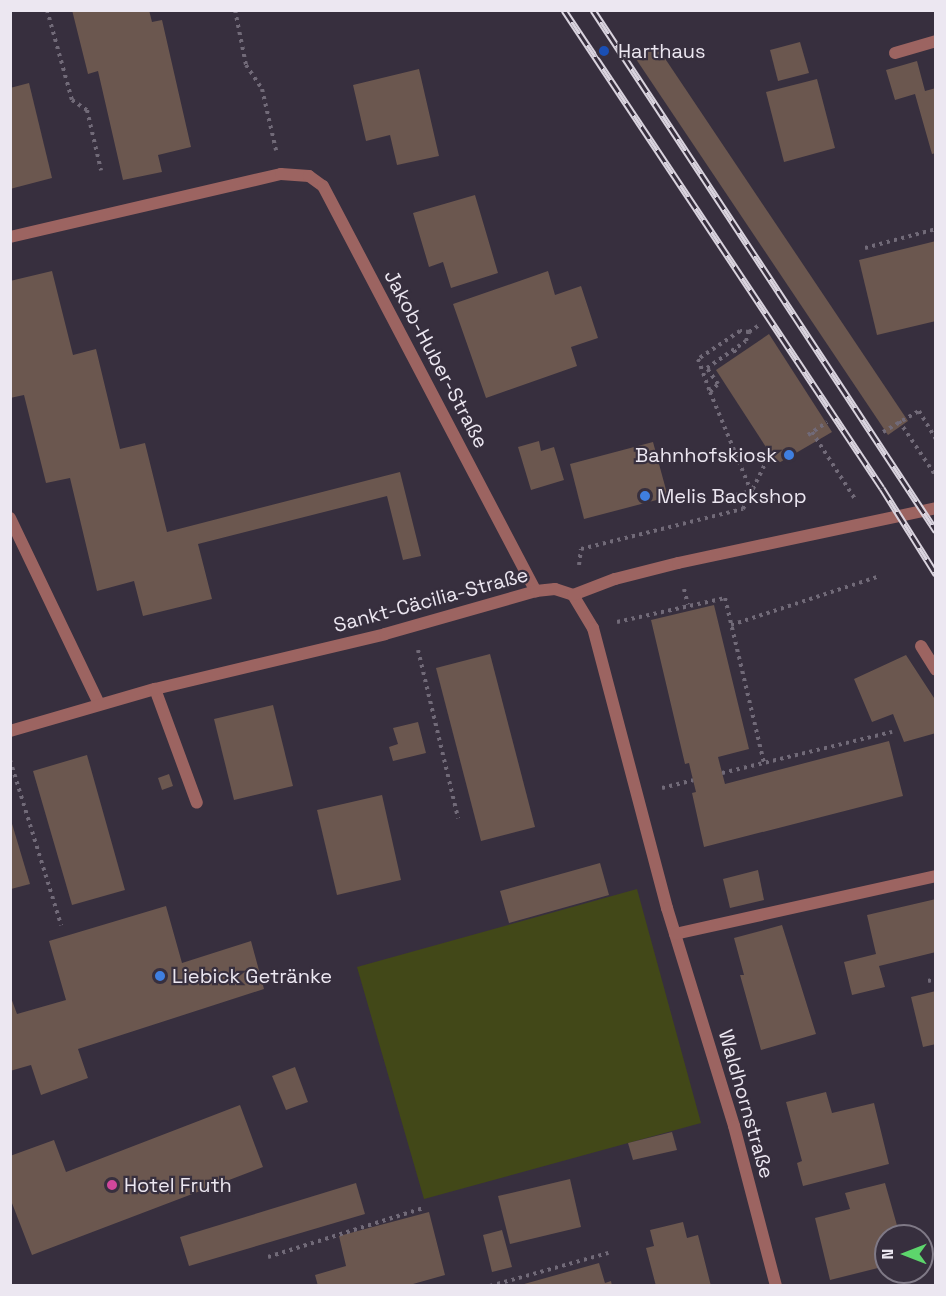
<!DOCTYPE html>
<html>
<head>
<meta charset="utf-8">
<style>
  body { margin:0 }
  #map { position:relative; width:946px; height:1296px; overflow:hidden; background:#372f3e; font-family:"Space Grotesk",sans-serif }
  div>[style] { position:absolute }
  .green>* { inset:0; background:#424818 }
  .building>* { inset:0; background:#6b574f }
  .path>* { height:4px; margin-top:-2px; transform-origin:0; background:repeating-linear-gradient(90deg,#716a78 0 3px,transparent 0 7.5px) }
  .service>* { height:12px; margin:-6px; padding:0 6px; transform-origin:6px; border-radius:6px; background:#9c6461 }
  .minor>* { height:12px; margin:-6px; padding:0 6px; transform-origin:6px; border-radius:6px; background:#9c6461 }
  .rail>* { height:7px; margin-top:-3.5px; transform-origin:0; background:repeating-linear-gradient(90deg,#372f3e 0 14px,#d9d3de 0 28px); box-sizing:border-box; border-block:2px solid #d9d3de }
  .dots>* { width:16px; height:16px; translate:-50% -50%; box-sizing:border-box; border:3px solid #372f3e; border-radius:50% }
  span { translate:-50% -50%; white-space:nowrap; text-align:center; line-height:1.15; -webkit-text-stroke:4.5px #372f3e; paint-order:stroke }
  .poi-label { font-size:20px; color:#ece7f1 }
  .left { translate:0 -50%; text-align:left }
  .right { translate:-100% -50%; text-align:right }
  .street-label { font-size:20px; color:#ece7f1 }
  .frame { position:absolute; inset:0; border:12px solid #ece7f1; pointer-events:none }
  .north { position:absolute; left:874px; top:1224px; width:60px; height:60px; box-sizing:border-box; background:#372f3e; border:2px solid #7f7986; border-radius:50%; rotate:270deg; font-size:16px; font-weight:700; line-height:24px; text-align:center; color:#ece7f1 }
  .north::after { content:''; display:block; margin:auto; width:21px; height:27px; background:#5dd56c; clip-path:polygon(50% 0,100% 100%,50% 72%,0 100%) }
</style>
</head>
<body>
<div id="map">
  <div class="green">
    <div style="clip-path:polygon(637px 889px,701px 1123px,424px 1199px,357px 967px)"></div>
  </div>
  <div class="building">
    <div style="clip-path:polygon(72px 10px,149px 10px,152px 22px,162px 20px,191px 147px,158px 155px,162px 172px,123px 180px,98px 71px,88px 74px)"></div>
    <div style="clip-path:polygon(800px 42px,809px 73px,778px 81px,770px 50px)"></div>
    <div style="clip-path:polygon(656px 45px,908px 421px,888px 435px,636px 59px)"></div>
    <div style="clip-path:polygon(917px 61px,925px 91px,936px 88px,936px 153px,932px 154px,915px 94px,895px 100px,886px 70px)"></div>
    <div style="clip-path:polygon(419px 69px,439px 156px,397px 165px,390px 135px,366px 141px,353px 85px)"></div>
    <div style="clip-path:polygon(817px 79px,835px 148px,784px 162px,766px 92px)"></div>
    <div style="clip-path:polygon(29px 83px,52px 178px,10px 189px,10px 88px)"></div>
    <div style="clip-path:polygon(475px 195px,498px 273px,451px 288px,443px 262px,429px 267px,413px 213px)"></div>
    <div style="clip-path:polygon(936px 241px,936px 321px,877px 335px,859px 260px)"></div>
    <div style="clip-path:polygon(52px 271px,73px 355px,96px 349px,120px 449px,145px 443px,167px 532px,400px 472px,421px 556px,403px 560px,387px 496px,198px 544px,212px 599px,143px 616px,134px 581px,97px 591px,70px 478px,46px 483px,24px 395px,10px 398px,10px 281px)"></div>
    <div style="clip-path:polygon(548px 271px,555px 295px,581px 286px,598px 338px,571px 347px,577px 366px,486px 398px,453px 304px)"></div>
    <div style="clip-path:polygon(769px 334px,832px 432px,777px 464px,716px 370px)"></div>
    <div style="clip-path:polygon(539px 441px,541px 451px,554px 447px,564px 480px,531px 490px,518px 447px)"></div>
    <div style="clip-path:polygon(653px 442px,668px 497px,584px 519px,570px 464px)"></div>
    <div style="clip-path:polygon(714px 605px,749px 749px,718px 757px,725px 784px,889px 741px,903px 796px,704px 847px,692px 793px,696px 792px,693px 780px,689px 763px,685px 764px,651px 620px)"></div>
    <div style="clip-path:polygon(490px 654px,535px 827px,481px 841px,436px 668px)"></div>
    <div style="clip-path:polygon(906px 655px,936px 701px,936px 733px,904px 742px,893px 714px,872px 722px,854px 679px)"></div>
    <div style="clip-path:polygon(273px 705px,293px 786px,234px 800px,214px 719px)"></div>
    <div style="clip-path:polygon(418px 722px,426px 753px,393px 761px,389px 747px,398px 744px,393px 728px)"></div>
    <div style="clip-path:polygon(87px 755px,125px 890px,72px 905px,33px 771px)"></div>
    <div style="clip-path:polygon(169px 774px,173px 786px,162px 790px,158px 778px)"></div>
    <div style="clip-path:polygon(382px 795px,401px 880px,337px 895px,317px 810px)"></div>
    <div style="clip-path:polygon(10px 817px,30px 884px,11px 889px,10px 888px)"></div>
    <div style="clip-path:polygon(600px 863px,609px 895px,509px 923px,500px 891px)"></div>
    <div style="clip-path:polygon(758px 870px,764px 900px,730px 908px,723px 879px)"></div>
    <div style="clip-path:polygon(936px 899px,936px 952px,879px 966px,885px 987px,852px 995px,844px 962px,876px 954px,867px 915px)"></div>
    <div style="clip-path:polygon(166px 906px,182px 963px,251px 941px,264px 989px,78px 1049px,88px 1078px,41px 1095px,31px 1065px,10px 1071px,10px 995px,17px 1014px,66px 1000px,49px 941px)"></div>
    <div style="clip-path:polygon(782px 925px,816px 1034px,761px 1050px,740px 975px,744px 975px,734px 938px)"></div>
    <div style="clip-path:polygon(936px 991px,936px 1044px,923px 1047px,911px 997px)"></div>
    <div style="clip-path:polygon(295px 1067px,308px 1102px,286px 1110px,272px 1076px)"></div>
    <div style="clip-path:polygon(826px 1092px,832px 1113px,874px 1103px,889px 1164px,803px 1186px,797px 1163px,802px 1161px,786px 1102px)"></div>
    <div style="clip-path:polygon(240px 1105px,263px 1167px,32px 1255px,10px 1198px,10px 1156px,54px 1140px,66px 1172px)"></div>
    <div style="clip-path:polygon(672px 1132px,677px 1150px,633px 1160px,628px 1143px)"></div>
    <div style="clip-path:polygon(570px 1179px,581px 1227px,510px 1244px,498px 1196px)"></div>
    <div style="clip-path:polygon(356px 1183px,365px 1214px,189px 1266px,180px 1237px)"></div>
    <div style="clip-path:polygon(885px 1183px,900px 1236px,886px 1236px,886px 1266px,830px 1280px,815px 1218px,850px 1209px,845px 1193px)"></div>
    <div style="clip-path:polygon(429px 1212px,445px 1275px,406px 1286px,318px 1286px,315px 1275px,346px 1266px,339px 1236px)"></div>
    <div style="clip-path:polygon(683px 1222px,687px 1238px,698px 1235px,711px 1286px,656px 1286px,646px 1248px,654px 1246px,650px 1230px)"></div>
    <div style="clip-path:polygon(502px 1230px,512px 1267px,492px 1272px,483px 1235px)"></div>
    <div style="clip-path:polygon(599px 1263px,605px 1283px,611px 1281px,612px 1286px,517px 1286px)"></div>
  </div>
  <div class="path">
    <div style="left:47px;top:10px;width:93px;rotate:74.5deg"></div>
    <div style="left:72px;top:100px;width:18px;rotate:34deg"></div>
    <div style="left:87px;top:110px;width:62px;rotate:76.9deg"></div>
    <div style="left:235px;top:10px;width:56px;rotate:78.7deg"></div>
    <div style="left:246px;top:65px;width:29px;rotate:56deg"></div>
    <div style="left:262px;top:89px;width:63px;rotate:77.1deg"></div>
    <div style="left:865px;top:248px;width:73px;rotate:-15deg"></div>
    <div style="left:749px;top:332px;width:14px;rotate:-34deg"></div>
    <div style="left:734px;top:350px;width:6px;rotate:59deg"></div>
    <div style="left:710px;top:392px;width:11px;rotate:-45deg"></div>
    <div style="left:718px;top:384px;width:19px;rotate:-125deg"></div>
    <div style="left:707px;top:368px;width:47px;rotate:-34.7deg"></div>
    <div style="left:746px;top:341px;width:9px;rotate:-72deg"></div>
    <div style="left:749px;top:332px;width:9px;rotate:-174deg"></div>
    <div style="left:740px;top:331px;width:50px;rotate:146.3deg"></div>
    <div style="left:698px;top:359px;width:35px;rotate:70deg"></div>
    <div style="left:710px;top:392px;width:107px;rotate:67.5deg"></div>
    <div style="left:899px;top:421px;width:66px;rotate:56.1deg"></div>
    <div style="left:812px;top:432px;width:80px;rotate:57.3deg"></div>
    <div style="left:883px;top:432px;width:42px;rotate:-30.3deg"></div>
    <div style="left:919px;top:411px;width:33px;rotate:59deg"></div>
    <div style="left:808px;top:435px;width:23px;rotate:-34deg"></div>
    <div style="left:736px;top:495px;width:16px;rotate:-15deg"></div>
    <div style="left:751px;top:491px;width:38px;rotate:20deg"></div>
    <div style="left:579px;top:565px;width:16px;rotate:-83deg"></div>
    <div style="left:581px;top:549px;width:167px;rotate:-13.9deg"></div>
    <div style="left:743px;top:509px;width:61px;rotate:-63.9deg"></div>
    <div style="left:684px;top:589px;width:16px;rotate:76deg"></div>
    <div style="left:617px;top:622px;width:111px;rotate:-12.5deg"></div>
    <div style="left:725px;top:598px;width:170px;rotate:76.7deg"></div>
    <div style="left:731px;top:625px;width:154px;rotate:-18.2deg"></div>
    <div style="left:418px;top:650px;width:173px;rotate:76.6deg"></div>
    <div style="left:10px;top:760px;width:173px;rotate:72.8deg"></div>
    <div style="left:722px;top:773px;width:175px;rotate:-13.6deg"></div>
    <div style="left:662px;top:788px;width:32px;rotate:-14deg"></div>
    <div style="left:928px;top:981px;width:8px;rotate:-14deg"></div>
    <div style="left:268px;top:1257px;width:163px;rotate:-17.5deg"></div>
    <div style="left:490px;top:1286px;width:123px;rotate:-15.6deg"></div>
  </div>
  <div class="service">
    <div style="left:895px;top:53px;width:43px;rotate:-16.3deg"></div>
    <div style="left:155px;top:689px;width:121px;rotate:69.8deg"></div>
  </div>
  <div class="minor">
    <div style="left:10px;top:237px;width:278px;rotate:-13.1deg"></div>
    <div style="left:281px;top:174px;width:28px;rotate:4deg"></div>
    <div style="left:309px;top:176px;width:17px;rotate:36deg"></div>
    <div style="left:323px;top:186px;width:458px;rotate:62.3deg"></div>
    <div style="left:10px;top:518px;width:206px;rotate:64.4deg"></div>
    <div style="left:573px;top:595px;width:39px;rotate:59deg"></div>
    <div style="left:593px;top:628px;width:290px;rotate:75.2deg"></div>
    <div style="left:667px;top:908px;width:228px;rotate:72.9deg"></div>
    <div style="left:734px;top:1126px;width:165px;rotate:75.3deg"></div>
    <div style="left:921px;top:646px;width:28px;rotate:58deg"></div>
    <div style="left:10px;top:731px;width:151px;rotate:-16.2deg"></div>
    <div style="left:155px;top:689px;width:236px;rotate:-13.4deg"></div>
    <div style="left:385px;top:634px;width:157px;rotate:-15.9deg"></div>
    <div style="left:536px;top:591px;width:19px;rotate:-6deg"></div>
    <div style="left:555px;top:589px;width:19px;rotate:18deg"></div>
    <div style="left:573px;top:595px;width:45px;rotate:-20.9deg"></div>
    <div style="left:615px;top:579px;width:65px;rotate:-14.3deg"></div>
    <div style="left:678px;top:563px;width:264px;rotate:-12deg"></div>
    <div style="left:675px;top:934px;width:267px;rotate:-12.5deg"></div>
  </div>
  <div class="rail">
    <div style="left:564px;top:10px;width:574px;rotate:56.37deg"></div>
    <div style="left:882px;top:488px;width:102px;rotate:57.9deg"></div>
    <div style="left:593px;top:10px;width:624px;rotate:56.64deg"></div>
  </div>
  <div class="dots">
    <div style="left:604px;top:51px;background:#1a4fb4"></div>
    <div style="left:789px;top:455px;background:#3f7fe0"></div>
    <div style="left:645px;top:496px;background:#3f7fe0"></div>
    <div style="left:160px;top:976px;background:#3f7fe0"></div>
    <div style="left:112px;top:1185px;background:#d1479c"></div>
  </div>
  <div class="poi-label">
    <span class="left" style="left:618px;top:51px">Harthaus</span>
    <span class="right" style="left:777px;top:455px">Bahnhofskiosk</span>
    <span class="left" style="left:657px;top:496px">Melis Backshop</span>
    <span class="left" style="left:172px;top:976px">Liebick Getränke</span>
    <span class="left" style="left:124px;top:1185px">Hotel Fruth</span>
  </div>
  <div class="street-label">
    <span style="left:436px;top:359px;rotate:62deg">Jakob-Huber-Straße</span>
    <span style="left:431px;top:600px;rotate:-15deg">Sankt-Cäcilia-Straße</span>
    <span style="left:746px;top:1104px;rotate:74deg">Waldhornstraße</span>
  </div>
  <div class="frame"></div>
  <div class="north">N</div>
</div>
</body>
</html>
